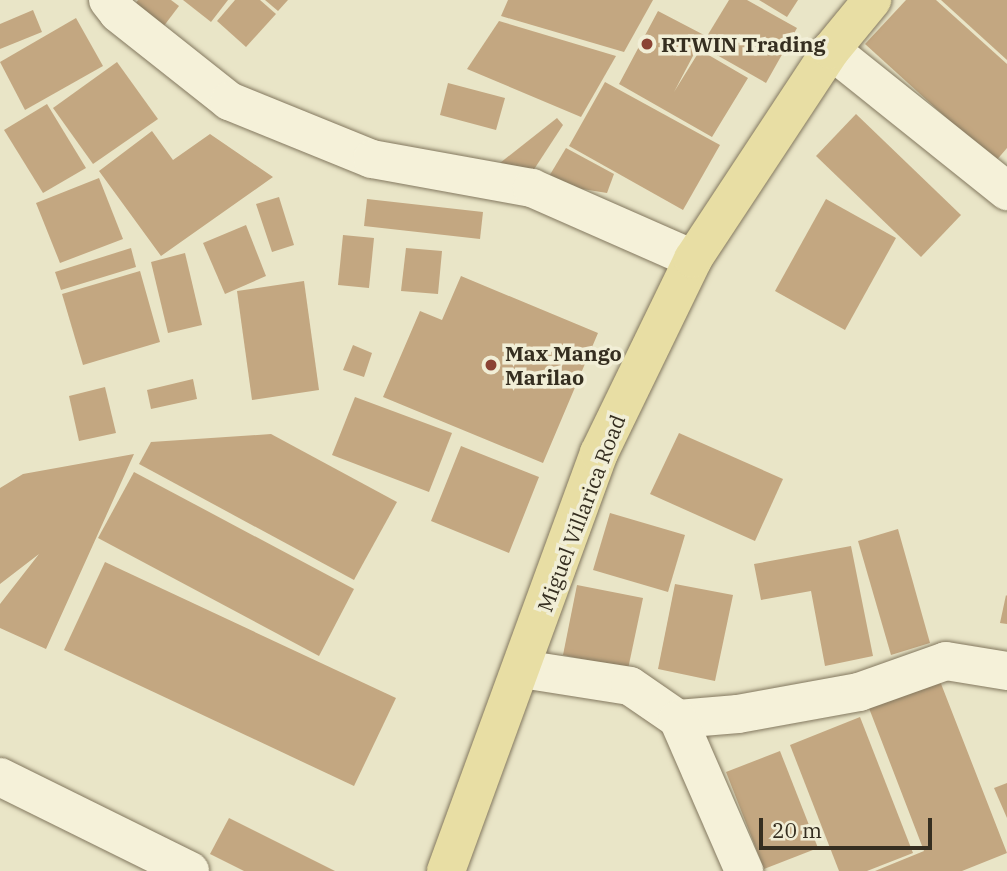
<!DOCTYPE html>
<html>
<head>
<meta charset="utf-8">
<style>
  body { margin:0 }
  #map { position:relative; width:1007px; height:871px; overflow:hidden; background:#e9e5c7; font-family:"IBM Plex Serif",serif }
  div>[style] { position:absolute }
  .building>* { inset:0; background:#c3a781 }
  .roads { filter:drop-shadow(0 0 2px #83785f) drop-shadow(0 0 2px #83785f) }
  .minor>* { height:38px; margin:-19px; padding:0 19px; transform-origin:19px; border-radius:19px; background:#f5f1d9 }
  .major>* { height:38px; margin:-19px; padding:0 19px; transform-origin:19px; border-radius:19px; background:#e8dea4 }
  .dots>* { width:19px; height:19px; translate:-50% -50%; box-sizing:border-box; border:4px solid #f1eed6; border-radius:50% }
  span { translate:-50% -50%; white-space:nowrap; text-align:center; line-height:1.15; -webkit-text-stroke:7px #f1eed6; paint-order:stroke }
  .poi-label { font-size:21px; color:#352e20; font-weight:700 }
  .left { translate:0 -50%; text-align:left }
  .street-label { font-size:21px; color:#352e20 }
  .scale { position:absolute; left:759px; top:818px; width:173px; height:32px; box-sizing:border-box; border:4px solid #352e20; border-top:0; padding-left:9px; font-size:21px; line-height:24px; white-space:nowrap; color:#352e20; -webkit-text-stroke:5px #f1eed6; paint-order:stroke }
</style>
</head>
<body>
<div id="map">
  <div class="building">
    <div style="clip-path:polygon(138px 0,171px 0,179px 6px,157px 35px,128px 15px)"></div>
    <div style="clip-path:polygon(183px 0,228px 0,211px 22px)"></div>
    <div style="clip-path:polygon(235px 0,260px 0,276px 14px,246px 47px,217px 21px)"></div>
    <div style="clip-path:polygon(265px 0,288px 0,278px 11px)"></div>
    <div style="clip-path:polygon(508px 0,653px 0,624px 52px,501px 16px)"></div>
    <div style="clip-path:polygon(729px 0,747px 0,797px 28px,766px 83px,701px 46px)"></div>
    <div style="clip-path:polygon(759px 0,798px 0,787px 17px)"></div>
    <div style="clip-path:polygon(906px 0,936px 0,1007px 64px,1007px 148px,995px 162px,865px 44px)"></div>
    <div style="clip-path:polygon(941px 0,1007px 0,1007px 60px)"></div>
    <div style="clip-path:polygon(33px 10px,42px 32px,0 49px,0 24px)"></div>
    <div style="clip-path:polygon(658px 11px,704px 35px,674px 92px,700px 50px,748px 78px,712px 137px,619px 84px)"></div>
    <div style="clip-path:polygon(76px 18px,103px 66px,25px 110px,0 62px)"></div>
    <div style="clip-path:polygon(499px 21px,616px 56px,581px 117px,467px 69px)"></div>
    <div style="clip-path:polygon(117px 62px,158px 119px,93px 164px,53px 108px)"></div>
    <div style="clip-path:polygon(605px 82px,720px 145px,683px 210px,569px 146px)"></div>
    <div style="clip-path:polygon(448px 83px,505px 98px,496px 130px,440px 115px)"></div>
    <div style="clip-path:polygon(47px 104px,86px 168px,43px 193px,4px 130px)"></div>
    <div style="clip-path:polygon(856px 114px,961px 215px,921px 257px,816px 156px)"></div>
    <div style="clip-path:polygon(557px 118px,563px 125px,531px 174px,500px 163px)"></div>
    <div style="clip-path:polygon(152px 131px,173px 160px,210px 134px,273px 177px,161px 256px,99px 171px)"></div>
    <div style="clip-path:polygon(566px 148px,614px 174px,607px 193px,545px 183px)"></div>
    <div style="clip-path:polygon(99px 178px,123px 239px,60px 263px,36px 203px)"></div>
    <div style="clip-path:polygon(279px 197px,294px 245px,272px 252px,256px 204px)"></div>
    <div style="clip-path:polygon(367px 199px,483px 212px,480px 239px,364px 226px)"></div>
    <div style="clip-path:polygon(826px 199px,896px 238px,845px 330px,775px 291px)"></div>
    <div style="clip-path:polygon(246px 225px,266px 276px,225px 294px,203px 243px)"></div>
    <div style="clip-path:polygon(343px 235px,374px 238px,369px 288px,338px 285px)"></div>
    <div style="clip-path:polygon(131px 248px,136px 267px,61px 290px,55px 272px)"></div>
    <div style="clip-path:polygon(406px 248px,442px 251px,438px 294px,401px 291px)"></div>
    <div style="clip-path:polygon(185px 253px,202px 325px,168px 333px,151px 262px)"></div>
    <div style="clip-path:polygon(140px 271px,160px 342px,83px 365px,62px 294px)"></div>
    <div style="clip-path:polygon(461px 276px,598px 333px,543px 463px,383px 397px,420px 311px,442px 320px)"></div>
    <div style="clip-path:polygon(304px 281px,319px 390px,252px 400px,237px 291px)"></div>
    <div style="clip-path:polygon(353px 345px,372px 353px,364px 377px,343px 370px)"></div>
    <div style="clip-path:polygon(193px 379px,197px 399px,151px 409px,147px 390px)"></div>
    <div style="clip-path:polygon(105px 387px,116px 433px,79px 441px,69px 396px)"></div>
    <div style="clip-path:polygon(355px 397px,452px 433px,429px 492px,332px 455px)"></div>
    <div style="clip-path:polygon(679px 433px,783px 479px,755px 541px,650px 494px)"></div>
    <div style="clip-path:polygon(271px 434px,397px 502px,354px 580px,139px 464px,151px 442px)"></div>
    <div style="clip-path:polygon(461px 446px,539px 477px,509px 553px,431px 521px)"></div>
    <div style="clip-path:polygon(134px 454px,46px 649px,0 628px,0 604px,39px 554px,0 584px,0 488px,23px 474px)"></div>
    <div style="clip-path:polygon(134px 472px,354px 589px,319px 656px,98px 538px)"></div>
    <div style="clip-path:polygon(610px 513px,685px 535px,668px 592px,593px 570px)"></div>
    <div style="clip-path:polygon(898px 529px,930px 643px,891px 655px,858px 541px)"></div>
    <div style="clip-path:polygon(851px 546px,873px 656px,825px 666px,811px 591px,761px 600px,754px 564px)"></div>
    <div style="clip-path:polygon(105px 562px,396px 698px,354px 786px,64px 650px)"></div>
    <div style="clip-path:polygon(675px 584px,733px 595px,715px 681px,658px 669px)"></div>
    <div style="clip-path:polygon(577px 585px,643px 598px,628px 669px,563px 655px)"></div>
    <div style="clip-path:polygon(1006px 595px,1007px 596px,1007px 624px,1000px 623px)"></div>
    <div style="clip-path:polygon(938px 676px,1007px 853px,962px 871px,875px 871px,924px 851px,867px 703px)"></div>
    <div style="clip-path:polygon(860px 717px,913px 853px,867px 871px,839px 871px,790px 745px)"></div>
    <div style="clip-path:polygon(780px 751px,818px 848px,764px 869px,726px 772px)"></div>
    <div style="clip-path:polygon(1007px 783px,1007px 818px,994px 788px)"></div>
    <div style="clip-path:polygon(229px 818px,335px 871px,244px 871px,210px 854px)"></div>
  </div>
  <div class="roads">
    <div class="minor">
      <div style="left:108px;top:0;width:16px;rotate:52deg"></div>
      <div style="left:118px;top:13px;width:142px;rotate:38.4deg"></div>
      <div style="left:229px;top:101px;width:154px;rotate:22.1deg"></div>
      <div style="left:372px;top:159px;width:163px;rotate:10.3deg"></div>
      <div style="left:532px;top:188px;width:176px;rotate:23.8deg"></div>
      <div style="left:831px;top:50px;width:226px;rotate:38.7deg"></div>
      <div style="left:522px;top:669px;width:109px;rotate:8.9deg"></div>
      <div style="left:630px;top:686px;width:58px;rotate:34.5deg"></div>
      <div style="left:678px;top:719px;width:60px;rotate:-4.8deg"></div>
      <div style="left:738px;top:714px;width:123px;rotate:-10.3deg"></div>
      <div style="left:859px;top:692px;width:92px;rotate:-19.6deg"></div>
      <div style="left:946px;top:661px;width:62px;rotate:9.3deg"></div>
      <div style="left:678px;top:719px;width:166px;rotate:66.5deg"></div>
      <div style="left:0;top:777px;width:212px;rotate:26.3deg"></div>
    </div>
    <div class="major">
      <div style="left:446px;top:871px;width:445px;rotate:-69.9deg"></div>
      <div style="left:599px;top:453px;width:216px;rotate:-64.1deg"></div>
      <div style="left:693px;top:259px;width:250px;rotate:-56.6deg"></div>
      <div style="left:831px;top:50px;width:65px;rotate:-50.6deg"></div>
    </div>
  </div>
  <div class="dots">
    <div style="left:647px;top:44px;background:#8b4335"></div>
    <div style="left:491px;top:365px;background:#8b4335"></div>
  </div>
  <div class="poi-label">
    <span class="left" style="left:661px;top:44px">RTWIN Trading</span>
    <span class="left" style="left:505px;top:365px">Max Mango<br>Marilao</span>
  </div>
  <div class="street-label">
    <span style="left:581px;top:513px;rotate:-69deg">Miguel Villarica Road</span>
  </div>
  <div class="scale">20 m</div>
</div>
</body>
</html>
